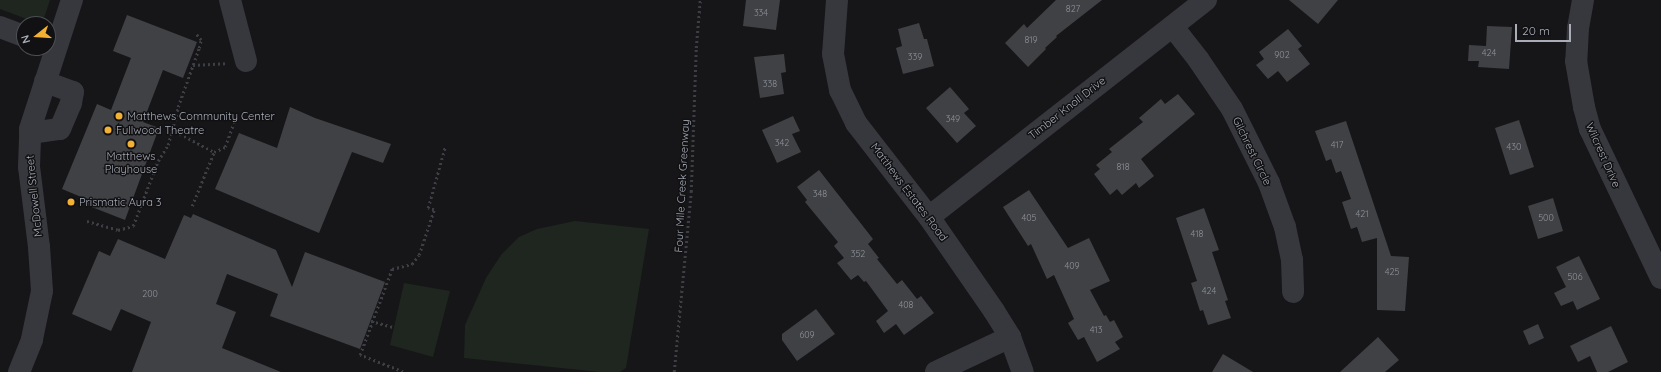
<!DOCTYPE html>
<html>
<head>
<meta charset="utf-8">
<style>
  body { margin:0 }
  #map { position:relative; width:1661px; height:372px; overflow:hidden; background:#161618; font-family:Quicksand,sans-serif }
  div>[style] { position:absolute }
  .green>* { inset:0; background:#1e261f }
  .building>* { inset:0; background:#404145 }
  .path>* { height:2.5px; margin-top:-1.25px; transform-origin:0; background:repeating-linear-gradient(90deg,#3d3f44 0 2px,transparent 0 5px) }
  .minor>* { height:22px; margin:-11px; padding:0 11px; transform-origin:11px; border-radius:11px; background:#37383d }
  .dots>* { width:11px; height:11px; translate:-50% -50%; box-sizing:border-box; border:2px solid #111113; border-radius:50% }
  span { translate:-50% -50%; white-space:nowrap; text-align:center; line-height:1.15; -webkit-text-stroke:3px #111113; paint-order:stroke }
  .number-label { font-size:9px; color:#8e929b }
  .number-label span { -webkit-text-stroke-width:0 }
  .street-label { font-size:11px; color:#a8adb8 }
  .poi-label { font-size:11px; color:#a8adb8 }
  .left { translate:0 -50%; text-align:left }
  .north { position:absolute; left:16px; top:16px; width:40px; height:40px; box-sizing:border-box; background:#111113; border:1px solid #4d4f55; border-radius:50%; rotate:253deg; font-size:11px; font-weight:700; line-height:16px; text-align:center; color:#a8adb8 }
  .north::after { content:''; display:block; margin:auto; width:14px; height:18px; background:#f2b134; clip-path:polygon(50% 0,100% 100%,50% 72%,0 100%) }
  .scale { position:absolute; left:1515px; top:24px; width:56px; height:18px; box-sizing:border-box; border:2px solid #a8adb8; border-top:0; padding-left:5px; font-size:12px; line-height:14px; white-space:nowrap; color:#a8adb8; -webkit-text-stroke:3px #111113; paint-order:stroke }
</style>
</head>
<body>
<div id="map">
  <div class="green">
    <div style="clip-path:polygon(0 0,50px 0,43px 21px,32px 21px,0 9px)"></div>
    <div style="clip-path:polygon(575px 221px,649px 229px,626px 368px,620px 372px,600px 372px,464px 358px,465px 325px,486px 278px,501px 255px,519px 237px,537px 229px)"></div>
    <div style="clip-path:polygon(404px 283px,450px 291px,433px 357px,390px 345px)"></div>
  </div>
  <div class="building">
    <div style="clip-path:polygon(746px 0,780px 0,776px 30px,743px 26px)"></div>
    <div style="clip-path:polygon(1056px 0,1102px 0,1056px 36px,1057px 37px,1045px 48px,1046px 49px,1028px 67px,1005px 43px,1024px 24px,1027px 28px)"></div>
    <div style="clip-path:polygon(1289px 0,1338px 0,1318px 24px)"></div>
    <div style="clip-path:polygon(127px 15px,197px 42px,183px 78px,163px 70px,143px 122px,159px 128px,125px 220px,84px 204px,86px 199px,62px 189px,97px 104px,111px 110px,131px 58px,113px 51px)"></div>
    <div style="clip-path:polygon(919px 23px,924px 39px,927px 39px,934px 66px,903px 74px,896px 48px,902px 46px,898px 29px)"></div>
    <div style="clip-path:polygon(1487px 26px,1512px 27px,1509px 69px,1478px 67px,1479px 61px,1468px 61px,1469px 45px,1486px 46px)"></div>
    <div style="clip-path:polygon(1288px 29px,1302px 46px,1298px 49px,1310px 64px,1287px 82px,1278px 71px,1268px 79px,1256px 65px,1264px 59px,1259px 52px)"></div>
    <div style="clip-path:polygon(784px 54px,786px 72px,781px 73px,784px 94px,760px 98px,754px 57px)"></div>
    <div style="clip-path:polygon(950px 87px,969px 109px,964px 113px,976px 126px,957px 143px,926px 108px)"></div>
    <div style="clip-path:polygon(1178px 94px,1195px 114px,1141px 159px,1154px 176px,1139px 188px,1136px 183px,1122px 195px,1117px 189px,1110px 195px,1094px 174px,1100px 169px,1096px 165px,1112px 152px,1109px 149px,1143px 122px,1139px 118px,1161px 99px,1165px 104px)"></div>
    <div style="clip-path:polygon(290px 107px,315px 118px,391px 144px,383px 163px,352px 152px,319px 233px,215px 189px,239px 133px,277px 148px)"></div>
    <div style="clip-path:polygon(793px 116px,800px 131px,792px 134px,801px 152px,777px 163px,762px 130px)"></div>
    <div style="clip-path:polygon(1519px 120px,1534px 167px,1510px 175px,1495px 128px)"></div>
    <div style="clip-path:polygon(1346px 121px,1391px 256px,1409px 257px,1405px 311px,1377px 310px,1377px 238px,1362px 242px,1357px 227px,1351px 229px,1342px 202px,1351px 199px,1341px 171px,1336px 173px,1331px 159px,1326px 161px,1315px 131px)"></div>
    <div style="clip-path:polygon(819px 170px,873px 239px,868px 244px,879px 258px,877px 259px,897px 284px,902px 280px,917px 299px,921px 296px,934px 313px,904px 335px,896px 324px,884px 333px,876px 321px,888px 311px,866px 281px,864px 282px,858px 275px,851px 280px,837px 263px,844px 258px,834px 246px,838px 242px,805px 202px,807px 200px,797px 187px)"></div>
    <div style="clip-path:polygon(1029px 190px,1068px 248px,1089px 238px,1110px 281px,1090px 290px,1104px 316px,1106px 315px,1110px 322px,1114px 320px,1123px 337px,1115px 342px,1120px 349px,1097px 362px,1084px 337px,1078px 340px,1068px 323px,1074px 319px,1054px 275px,1047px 279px,1031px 244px,1028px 246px,1003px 207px)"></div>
    <div style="clip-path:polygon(1553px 198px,1563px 231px,1538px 239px,1528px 206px)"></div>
    <div style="clip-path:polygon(1204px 208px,1219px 250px,1212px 252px,1228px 300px,1225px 301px,1231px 318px,1208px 325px,1203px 310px,1200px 311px,1191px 283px,1197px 281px,1176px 218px)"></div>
    <div style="clip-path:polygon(193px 214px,276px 250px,292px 287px,305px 252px,385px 282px,360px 349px,270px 316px,278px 294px,227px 274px,216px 304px,236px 312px,222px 348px,281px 372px,132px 372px,151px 322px,121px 309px,111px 331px,72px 314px,99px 251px,110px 256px,118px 239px,165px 259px,184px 215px,191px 218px)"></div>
    <div style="clip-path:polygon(1579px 256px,1600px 299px,1577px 310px,1573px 301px,1561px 306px,1554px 293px,1566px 287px,1556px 267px)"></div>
    <div style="clip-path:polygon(816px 309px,835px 334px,797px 361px,782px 340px,782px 334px)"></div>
    <div style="clip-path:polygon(1538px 324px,1544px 338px,1529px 345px,1523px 331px)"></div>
    <div style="clip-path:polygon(1611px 326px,1628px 362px,1608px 372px,1597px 372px,1590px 356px,1578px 362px,1570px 346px)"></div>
    <div style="clip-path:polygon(1378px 337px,1399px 360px,1385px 372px,1340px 372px)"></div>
    <div style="clip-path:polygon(1223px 354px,1253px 372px,1212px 372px)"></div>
  </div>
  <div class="path">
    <div style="left:193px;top:65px;width:33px;rotate:-3deg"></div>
    <div style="left:171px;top:129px;width:49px;rotate:28.1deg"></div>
    <div style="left:192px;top:206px;width:58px;rotate:-67.8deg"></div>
    <div style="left:214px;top:152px;width:12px;rotate:-24deg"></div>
    <div style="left:225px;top:147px;width:27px;rotate:-70deg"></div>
    <div style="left:87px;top:221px;width:32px;rotate:16deg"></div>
    <div style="left:118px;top:230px;width:16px;rotate:-15deg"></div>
    <div style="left:133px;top:226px;width:70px;rotate:-69deg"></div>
    <div style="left:158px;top:161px;width:19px;rotate:-58deg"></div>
    <div style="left:168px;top:145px;width:39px;rotate:-75deg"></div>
    <div style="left:178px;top:107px;width:63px;rotate:-70.4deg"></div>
    <div style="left:199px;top:48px;width:8px;rotate:-76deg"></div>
    <div style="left:201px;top:40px;width:8px;rotate:-130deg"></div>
    <div style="left:371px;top:321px;width:24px;rotate:15deg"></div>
    <div style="left:403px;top:372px;width:46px;rotate:-158.4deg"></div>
    <div style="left:360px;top:355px;width:92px;rotate:-69.6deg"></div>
    <div style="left:392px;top:269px;width:21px;rotate:-14deg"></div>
    <div style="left:412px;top:264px;width:11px;rotate:-52deg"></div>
    <div style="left:419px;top:255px;width:47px;rotate:-71.6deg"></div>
    <div style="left:434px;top:210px;width:6px;rotate:-162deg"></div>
    <div style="left:428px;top:208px;width:63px;rotate:-74.4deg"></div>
    <div style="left:674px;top:372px;width:181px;rotate:-84.6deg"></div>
    <div style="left:691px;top:192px;width:144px;rotate:-88deg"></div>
    <div style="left:696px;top:48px;width:48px;rotate:-85.2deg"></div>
  </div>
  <div class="minor">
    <div style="left:230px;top:0;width:63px;rotate:75.3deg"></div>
    <div style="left:837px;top:0;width:54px;rotate:94.2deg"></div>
    <div style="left:833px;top:54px;width:37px;rotate:79deg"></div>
    <div style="left:840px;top:90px;width:37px;rotate:64deg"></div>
    <div style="left:856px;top:123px;width:119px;rotate:52.2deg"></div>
    <div style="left:929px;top:217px;width:114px;rotate:55.3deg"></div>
    <div style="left:994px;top:311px;width:31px;rotate:58deg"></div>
    <div style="left:1010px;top:337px;width:37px;rotate:70deg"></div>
    <div style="left:1583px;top:0;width:28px;rotate:100deg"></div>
    <div style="left:1578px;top:28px;width:33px;rotate:93deg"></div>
    <div style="left:1576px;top:61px;width:47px;rotate:80.1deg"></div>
    <div style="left:1584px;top:107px;width:23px;rotate:75deg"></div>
    <div style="left:1590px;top:129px;width:165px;rotate:64.5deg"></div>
    <div style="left:0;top:27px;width:26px;rotate:21deg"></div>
    <div style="left:1173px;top:27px;width:41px;rotate:52deg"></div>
    <div style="left:1198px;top:59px;width:60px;rotate:55.8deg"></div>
    <div style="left:1232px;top:109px;width:83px;rotate:63.4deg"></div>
    <div style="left:1269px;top:183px;width:47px;rotate:70deg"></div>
    <div style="left:1285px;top:227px;width:34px;rotate:78deg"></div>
    <div style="left:1292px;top:260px;width:32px;rotate:88deg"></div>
    <div style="left:30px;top:133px;width:30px;rotate:-8deg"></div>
    <div style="left:60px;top:129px;width:28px;rotate:-67deg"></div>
    <div style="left:71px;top:103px;width:11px;rotate:-80deg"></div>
    <div style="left:73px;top:92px;width:30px;rotate:-160deg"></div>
    <div style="left:929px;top:217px;width:352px;rotate:-38.1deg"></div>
    <div style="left:19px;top:372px;width:35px;rotate:-68deg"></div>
    <div style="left:32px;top:339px;width:49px;rotate:-78.2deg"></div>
    <div style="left:42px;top:291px;width:44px;rotate:-93.9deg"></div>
    <div style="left:39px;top:247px;width:81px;rotate:-97.1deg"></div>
    <div style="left:29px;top:167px;width:38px;rotate:-88deg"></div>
    <div style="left:30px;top:129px;width:136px;rotate:-72deg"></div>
    <div style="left:936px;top:372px;width:82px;rotate:-25.3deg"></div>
  </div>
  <div class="dots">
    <div style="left:119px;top:116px;background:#f2b134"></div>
    <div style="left:108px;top:130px;background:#f2b134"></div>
    <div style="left:131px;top:144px;background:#f2b134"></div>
    <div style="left:71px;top:202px;background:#f2b134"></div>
  </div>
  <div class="number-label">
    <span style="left:1073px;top:9px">827</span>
    <span style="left:761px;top:13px">334</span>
    <span style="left:1031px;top:40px">819</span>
    <span style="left:1489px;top:53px">424</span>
    <span style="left:1282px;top:55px">902</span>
    <span style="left:915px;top:57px">339</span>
    <span style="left:770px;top:84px">338</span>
    <span style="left:953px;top:119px">349</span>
    <span style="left:782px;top:143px">342</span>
    <span style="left:1337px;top:145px">417</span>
    <span style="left:1514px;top:147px">430</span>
    <span style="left:1123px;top:167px">818</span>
    <span style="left:820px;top:194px">348</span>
    <span style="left:1362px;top:214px">421</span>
    <span style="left:1029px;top:218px">405</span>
    <span style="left:1546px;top:218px">500</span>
    <span style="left:1197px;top:234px">418</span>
    <span style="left:858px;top:254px">352</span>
    <span style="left:1072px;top:266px">409</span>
    <span style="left:1392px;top:272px">425</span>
    <span style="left:1575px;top:277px">506</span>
    <span style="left:1209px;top:291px">424</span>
    <span style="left:150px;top:294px">200</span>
    <span style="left:906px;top:305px">408</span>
    <span style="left:1096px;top:330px">413</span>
    <span style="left:807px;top:335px">609</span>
  </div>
  <div class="street-label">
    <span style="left:1067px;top:108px;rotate:-38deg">Timber Knoll Drive</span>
    <span style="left:1252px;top:151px;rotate:64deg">Gilchrest Circle</span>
    <span style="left:1603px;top:155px;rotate:66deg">Wilcrest Drive</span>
    <span style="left:682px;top:186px;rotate:-87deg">Four Mile Creek Greenway</span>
    <span style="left:909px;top:192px;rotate:53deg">Matthews Estates Road</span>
    <span style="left:34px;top:196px;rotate:-96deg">McDowell Street</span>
  </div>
  <div class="poi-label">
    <span class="left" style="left:127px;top:116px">Matthews Community Center</span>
    <span class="left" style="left:116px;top:130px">Fullwood Theatre</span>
    <span style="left:131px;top:163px">Matthews<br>Playhouse</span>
    <span class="left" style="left:79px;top:202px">Prismatic Aura 3</span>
  </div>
  <div class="north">N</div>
  <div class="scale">20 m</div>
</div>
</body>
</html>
